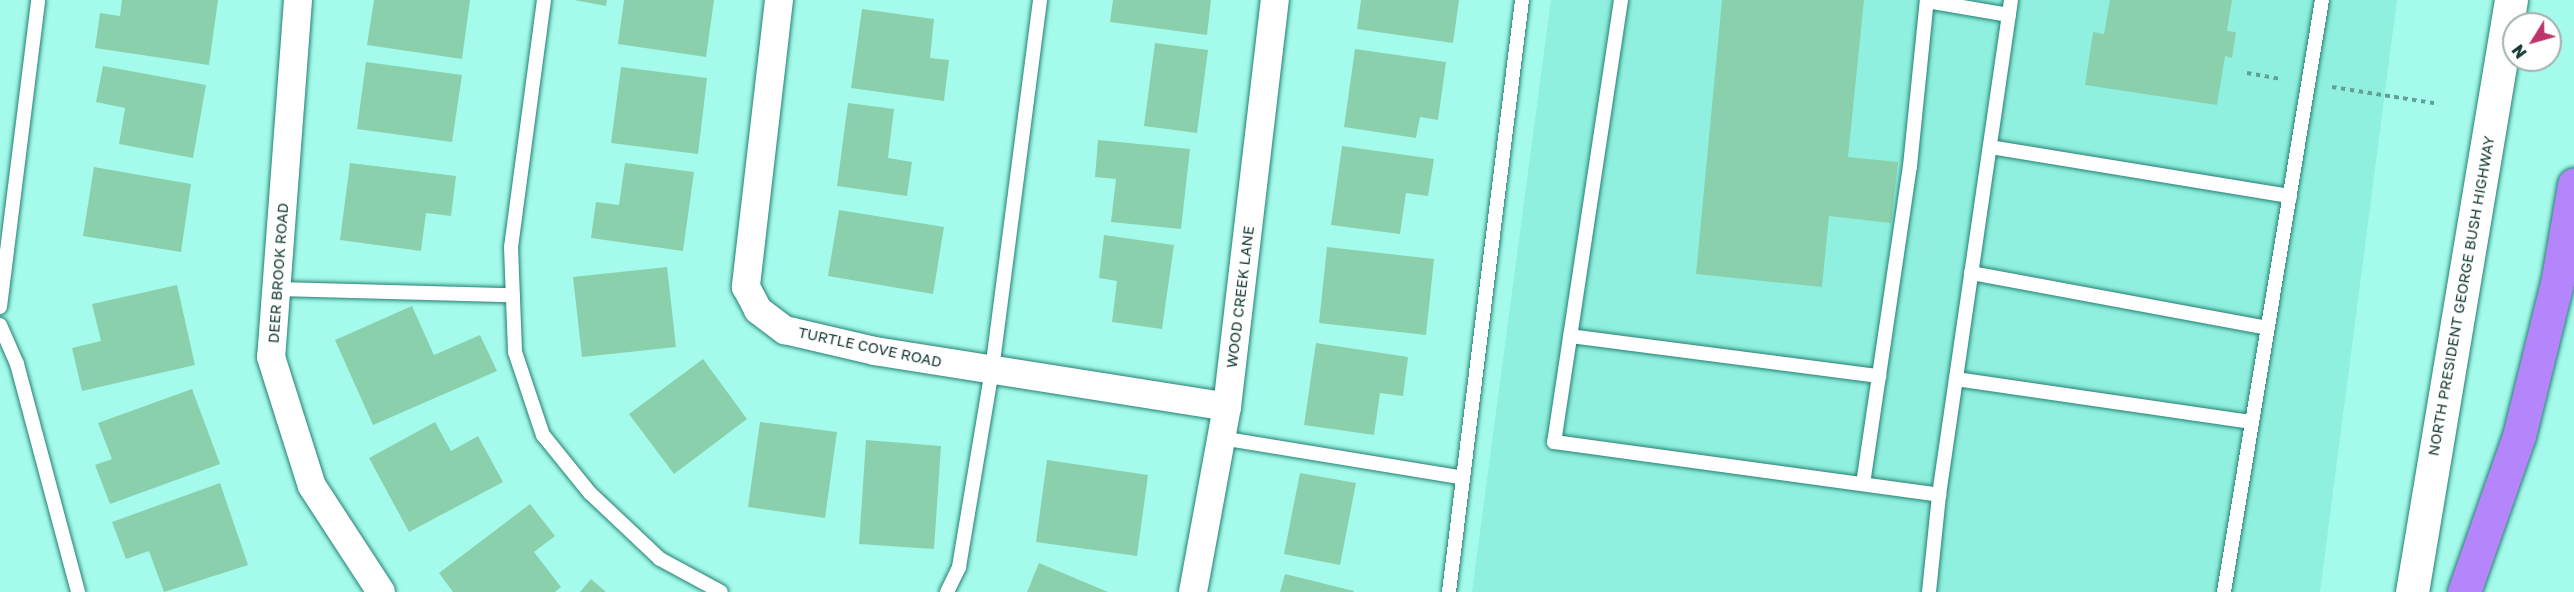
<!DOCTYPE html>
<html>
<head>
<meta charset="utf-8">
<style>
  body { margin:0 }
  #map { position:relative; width:2574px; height:592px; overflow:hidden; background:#a5fbeb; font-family:"Golos Text",sans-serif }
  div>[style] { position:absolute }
  .built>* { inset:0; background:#90f0df }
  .building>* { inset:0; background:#8bd0ac }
  .path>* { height:4px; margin-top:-2px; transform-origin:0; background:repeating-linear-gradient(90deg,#62a095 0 4.5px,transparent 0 9px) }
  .roads { filter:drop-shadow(0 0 2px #258073) drop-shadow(0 0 2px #258073) }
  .lane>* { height:14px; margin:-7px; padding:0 7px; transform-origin:7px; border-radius:7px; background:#fff }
  .street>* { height:28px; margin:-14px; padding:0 14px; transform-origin:14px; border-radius:14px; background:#fff }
  .secondary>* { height:33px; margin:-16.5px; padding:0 16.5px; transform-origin:16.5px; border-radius:16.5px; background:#fff }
  .highway>* { height:33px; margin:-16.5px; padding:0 16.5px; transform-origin:16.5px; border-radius:16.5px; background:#b585fc }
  span { translate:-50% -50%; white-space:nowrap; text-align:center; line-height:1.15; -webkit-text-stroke:6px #fff; paint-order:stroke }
  .street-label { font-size:15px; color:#173b35 }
  .north { position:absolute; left:2502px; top:12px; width:60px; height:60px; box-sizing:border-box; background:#fff; border:2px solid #a2b1ae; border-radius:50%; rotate:233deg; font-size:16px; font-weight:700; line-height:24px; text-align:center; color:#173b35 }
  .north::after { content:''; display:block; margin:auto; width:21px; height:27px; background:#be336b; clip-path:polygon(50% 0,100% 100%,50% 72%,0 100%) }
</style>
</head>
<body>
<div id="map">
  <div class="built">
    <div style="clip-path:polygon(1551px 0,2397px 0,2320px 592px,1472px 592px)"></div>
  </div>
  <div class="building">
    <div style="clip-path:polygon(122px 0,218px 0,209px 65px,95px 48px,100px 13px,120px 16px)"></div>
    <div style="clip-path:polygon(374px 0,470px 0,462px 59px,367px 45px)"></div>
    <div style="clip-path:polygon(574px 0,607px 0,606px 6px)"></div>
    <div style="clip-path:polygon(624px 0,714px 0,706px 57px,618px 44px)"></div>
    <div style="clip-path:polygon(1113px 0,1211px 0,1207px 35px,1110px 22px)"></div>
    <div style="clip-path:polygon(1361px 0,1459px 0,1453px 43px,1357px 29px)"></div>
    <div style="clip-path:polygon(1722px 0,1864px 0,1848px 157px,1898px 162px,1891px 223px,1829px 216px,1822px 287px,1696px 274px)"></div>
    <div style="clip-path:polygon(2110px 0,2232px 0,2227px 31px,2236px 32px,2232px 58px,2225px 56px,2217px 105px,2085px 85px,2093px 32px,2104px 34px)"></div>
    <div style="clip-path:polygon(862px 9px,934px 19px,930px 58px,949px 60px,944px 101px,851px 88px)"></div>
    <div style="clip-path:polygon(1155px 43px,1208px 50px,1197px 133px,1144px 126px)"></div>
    <div style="clip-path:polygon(1355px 49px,1446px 62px,1438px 120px,1420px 117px,1416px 138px,1344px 127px)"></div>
    <div style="clip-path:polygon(366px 62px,462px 75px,452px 142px,357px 129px)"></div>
    <div style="clip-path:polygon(103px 66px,206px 85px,193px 158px,119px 144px,125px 108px,96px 102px)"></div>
    <div style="clip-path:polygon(621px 67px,707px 78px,698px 154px,611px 143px)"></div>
    <div style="clip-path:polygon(848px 103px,894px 109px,888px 158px,912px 162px,907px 196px,837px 186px)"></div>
    <div style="clip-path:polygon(1098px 140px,1190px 149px,1181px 229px,1111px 222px,1116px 179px,1095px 177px)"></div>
    <div style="clip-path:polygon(1342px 146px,1434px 159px,1428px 196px,1406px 193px,1400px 234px,1331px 225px)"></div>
    <div style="clip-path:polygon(350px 163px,456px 176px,451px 216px,426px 213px,421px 251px,340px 240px)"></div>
    <div style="clip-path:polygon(625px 163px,694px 172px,683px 251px,591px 238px,596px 202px,619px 205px)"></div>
    <div style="clip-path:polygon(94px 167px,191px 184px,181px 252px,83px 236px)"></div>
    <div style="clip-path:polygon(839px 210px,944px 227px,933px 294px,828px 276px)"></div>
    <div style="clip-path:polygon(1104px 235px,1174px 245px,1162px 329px,1112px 322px,1117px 281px,1099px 278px)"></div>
    <div style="clip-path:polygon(1327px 247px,1434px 259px,1426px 335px,1319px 323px)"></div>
    <div style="clip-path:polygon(667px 267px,676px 347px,582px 357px,573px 277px)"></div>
    <div style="clip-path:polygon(177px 285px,195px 365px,82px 391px,72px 348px,101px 341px,92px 304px)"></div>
    <div style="clip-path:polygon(412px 306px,434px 355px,480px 335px,497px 371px,373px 425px,335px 340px)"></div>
    <div style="clip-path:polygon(1316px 343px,1408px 357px,1403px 396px,1380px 393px,1374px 435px,1304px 425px)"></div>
    <div style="clip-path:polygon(703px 359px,747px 419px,674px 474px,629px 414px)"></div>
    <div style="clip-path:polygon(192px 389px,220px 464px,110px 504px,95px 465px,112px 459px,98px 423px)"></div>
    <div style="clip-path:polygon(435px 422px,451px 451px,478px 436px,503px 482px,409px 532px,369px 458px)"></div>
    <div style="clip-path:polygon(760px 422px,837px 432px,825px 518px,748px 507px)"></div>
    <div style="clip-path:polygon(866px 440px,941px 446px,934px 549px,859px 544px)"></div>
    <div style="clip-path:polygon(1047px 460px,1148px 475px,1137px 556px,1036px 542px)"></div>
    <div style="clip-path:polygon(1300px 473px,1356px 483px,1340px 565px,1284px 554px)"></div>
    <div style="clip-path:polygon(220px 483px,248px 565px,164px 592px,149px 551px,126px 559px,112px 522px)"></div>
    <div style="clip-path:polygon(530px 504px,555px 536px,534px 552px,561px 587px,555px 592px,453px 592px,439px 573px)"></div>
    <div style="clip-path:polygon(1039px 563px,1108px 592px,1027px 592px)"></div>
    <div style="clip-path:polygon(1285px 574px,1354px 591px,1353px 592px,1280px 592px)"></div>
    <div style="clip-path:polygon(591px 579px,606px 592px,580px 592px)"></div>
  </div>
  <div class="path">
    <div style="left:2247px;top:73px;width:34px;rotate:10deg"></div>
    <div style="left:2332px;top:87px;width:108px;rotate:9deg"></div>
  </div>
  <div class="roads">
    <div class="lane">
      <div style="left:544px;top:0;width:249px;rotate:97.6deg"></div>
      <div style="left:511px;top:247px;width:105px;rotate:87.8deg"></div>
      <div style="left:515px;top:352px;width:88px;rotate:71.4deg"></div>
      <div style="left:543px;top:435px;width:75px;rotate:51deg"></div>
      <div style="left:590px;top:493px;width:96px;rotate:43.3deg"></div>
      <div style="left:660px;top:559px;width:69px;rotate:28.4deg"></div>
      <div style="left:1621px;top:0;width:447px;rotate:98.6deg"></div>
      <div style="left:1554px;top:442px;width:389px;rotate:7.8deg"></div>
      <div style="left:1939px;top:495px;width:500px;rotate:-81.72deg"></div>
      <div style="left:1927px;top:1px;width:83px;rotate:9.7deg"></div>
      <div style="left:1990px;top:147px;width:304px;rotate:9.3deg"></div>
      <div style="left:1971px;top:273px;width:301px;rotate:10.5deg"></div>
      <div style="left:276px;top:289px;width:237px;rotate:1.5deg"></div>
      <div style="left:0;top:307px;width:309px;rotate:-82.9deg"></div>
      <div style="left:0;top:325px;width:43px;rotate:66.4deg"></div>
      <div style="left:17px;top:364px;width:236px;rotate:75deg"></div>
      <div style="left:1570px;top:336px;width:312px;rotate:7.4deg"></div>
      <div style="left:1956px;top:379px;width:299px;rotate:8.3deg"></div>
      <div style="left:1221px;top:438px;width:241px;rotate:9.3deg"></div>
      <div style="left:1863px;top:484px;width:321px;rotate:-81.6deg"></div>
      <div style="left:1910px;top:166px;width:167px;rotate:-84.2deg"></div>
      <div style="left:947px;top:592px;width:28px;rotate:-64deg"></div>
      <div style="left:959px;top:567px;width:200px;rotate:-80.5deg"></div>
      <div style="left:992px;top:370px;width:373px;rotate:-82.6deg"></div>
      <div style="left:1449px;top:592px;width:596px;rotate:-82.97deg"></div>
      <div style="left:1929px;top:592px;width:98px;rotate:-84.1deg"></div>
      <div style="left:2224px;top:592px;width:600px;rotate:-80.6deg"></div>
    </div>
    <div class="street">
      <div style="left:298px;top:0;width:358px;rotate:94.3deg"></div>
      <div style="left:271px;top:357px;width:135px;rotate:72.4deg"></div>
      <div style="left:312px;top:486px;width:126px;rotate:56.9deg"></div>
      <div style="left:779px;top:0;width:289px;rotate:96.6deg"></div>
      <div style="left:746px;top:287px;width:26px;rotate:62deg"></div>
      <div style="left:758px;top:310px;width:34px;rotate:37deg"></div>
      <div style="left:785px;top:330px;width:92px;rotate:13.1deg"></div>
      <div style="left:875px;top:351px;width:356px;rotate:9deg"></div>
      <div style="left:1193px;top:592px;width:188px;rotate:-79.6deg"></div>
      <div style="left:1227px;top:407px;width:410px;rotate:-83.3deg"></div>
    </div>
    <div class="secondary">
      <div style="left:2412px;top:592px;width:600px;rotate:-80.51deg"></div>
    </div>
    <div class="highway">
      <div style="left:2464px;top:592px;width:165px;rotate:-70.6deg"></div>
      <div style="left:2519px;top:436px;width:163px;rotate:-76.1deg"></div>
      <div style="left:2558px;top:278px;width:95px;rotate:-80.3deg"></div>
    </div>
  </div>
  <div class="street-label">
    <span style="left:278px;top:273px;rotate:-86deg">DEER BROOK ROAD</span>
    <span style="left:2461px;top:296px;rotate:-80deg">NORTH PRESIDENT GEORGE BUSH HIGHWAY</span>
    <span style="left:1240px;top:297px;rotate:-83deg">WOOD CREEK LANE</span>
    <span style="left:870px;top:347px;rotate:12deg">TURTLE COVE ROAD</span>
  </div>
  <div class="north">N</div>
</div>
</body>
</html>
